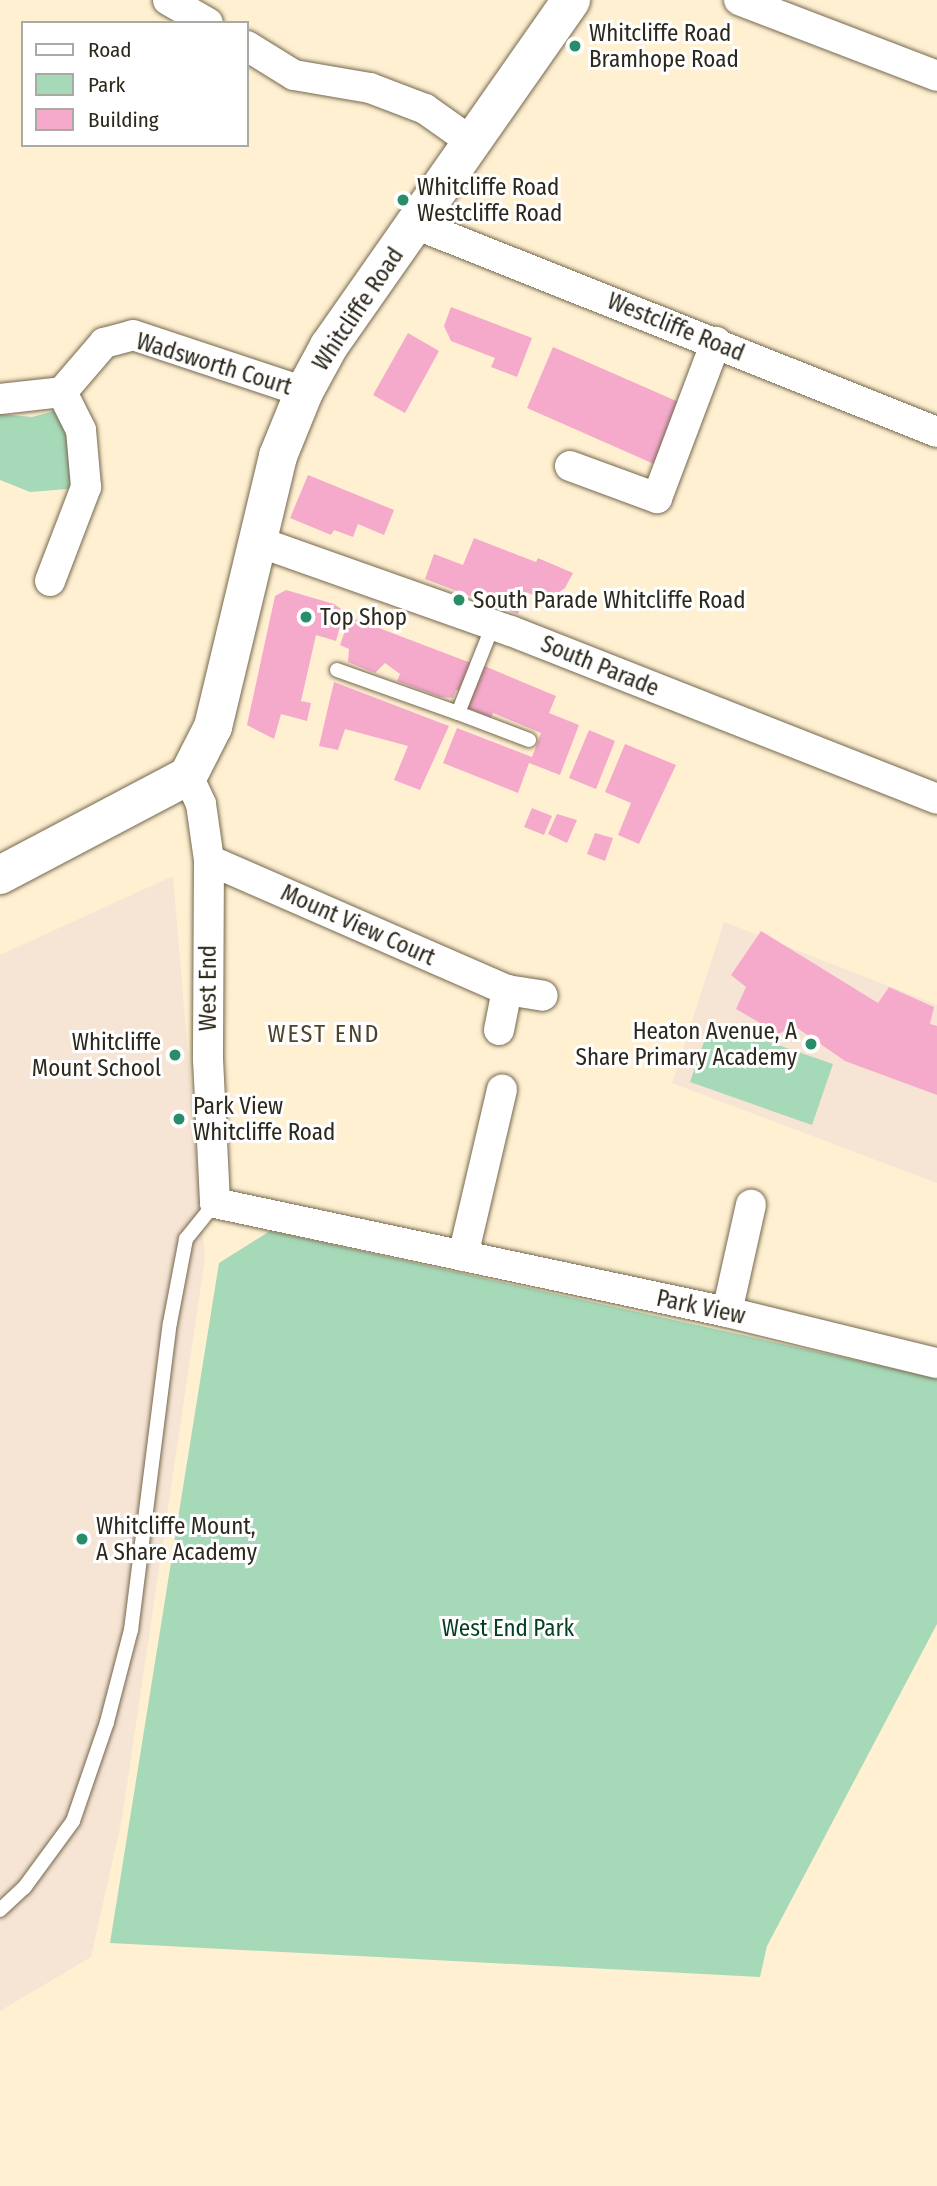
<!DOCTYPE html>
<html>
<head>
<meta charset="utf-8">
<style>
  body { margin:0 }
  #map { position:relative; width:937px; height:2186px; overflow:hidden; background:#fff0d2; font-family:"Fira Sans Condensed",sans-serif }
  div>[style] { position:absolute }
  .education>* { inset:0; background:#f6e4d4 }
  .green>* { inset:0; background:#a6d9b8 }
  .building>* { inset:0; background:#f5aacc }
  .roads { filter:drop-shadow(0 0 2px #75684e) drop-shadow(0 0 2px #75684e) }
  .lane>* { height:14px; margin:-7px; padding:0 7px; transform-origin:7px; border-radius:7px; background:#fff }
  .street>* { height:30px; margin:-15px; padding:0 15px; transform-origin:15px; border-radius:15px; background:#fff }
  .secondary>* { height:38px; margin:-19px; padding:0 19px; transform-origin:19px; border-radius:19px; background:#fff }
  .dots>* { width:19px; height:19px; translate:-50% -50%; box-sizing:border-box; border:4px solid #fff; border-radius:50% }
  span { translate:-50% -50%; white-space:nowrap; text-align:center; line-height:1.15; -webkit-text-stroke:6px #fff; paint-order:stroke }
  .poi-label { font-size:23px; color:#2d281c }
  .left { translate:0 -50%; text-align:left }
  .right { translate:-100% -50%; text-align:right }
  .street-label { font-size:23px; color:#2d281c }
  .park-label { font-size:23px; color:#033f23 }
  .neighbourhood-label { font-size:24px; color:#4f432a; letter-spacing:2px }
  .legend { position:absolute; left:21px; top:21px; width:228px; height:126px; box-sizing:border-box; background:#fff; border:2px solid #aba9a4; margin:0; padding:9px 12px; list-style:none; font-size:21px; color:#2d281c }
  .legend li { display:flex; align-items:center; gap:14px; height:35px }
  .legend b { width:35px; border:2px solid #aba9a4 }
</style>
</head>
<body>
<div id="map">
  <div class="education">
    <div style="clip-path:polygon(173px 876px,205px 1258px,122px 1819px,91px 1957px,0 2011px,0 955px)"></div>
    <div style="clip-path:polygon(724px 922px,937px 1005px,937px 1183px,672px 1083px)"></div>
  </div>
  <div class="green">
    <div style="clip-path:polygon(62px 409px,77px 469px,68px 489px,30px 492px,0 480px,0 414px,32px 417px)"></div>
    <div style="clip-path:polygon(711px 1022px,833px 1064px,812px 1125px,690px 1082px)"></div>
    <div style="clip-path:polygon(270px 1231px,937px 1378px,937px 1624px,767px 1946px,760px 1977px,110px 1943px,219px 1263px)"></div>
  </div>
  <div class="building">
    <div style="clip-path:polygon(451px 307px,532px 338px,517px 377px,491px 367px,495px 358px,451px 341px,444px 326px)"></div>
    <div style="clip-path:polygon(408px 333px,439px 351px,405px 413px,373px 395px)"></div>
    <div style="clip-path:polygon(553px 347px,681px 403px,654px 464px,527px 408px)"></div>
    <div style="clip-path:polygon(308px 475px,394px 510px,384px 535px,358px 524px,353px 537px,334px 530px,331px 535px,290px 518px)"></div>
    <div style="clip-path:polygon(474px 538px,536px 562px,538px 558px,573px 573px,565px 588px,547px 601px,526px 592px,518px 614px,425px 579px,434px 554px,463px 565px)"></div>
    <div style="clip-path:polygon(286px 590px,334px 604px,344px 611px,336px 641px,316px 635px,301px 701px,311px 703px,307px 721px,281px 714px,274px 739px,247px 725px,275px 596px)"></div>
    <div style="clip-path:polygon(350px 617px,471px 663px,462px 692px,456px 690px,453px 698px,440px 697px,397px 681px,400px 674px,385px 663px,375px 673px,348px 662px,349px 649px,340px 645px)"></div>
    <div style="clip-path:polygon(482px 665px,556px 696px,549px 713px,579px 725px,560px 775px,529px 763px,518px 793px,443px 763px,457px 728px,532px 757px,541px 733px,493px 713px,491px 718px,465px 707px)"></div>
    <div style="clip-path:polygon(334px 682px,449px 726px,420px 790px,394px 780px,408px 746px,345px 729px,338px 750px,319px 746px)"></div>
    <div style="clip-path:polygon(589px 730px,615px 741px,596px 789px,569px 778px)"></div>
    <div style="clip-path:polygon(625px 744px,676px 765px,639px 844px,618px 835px,631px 803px,605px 792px)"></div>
    <div style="clip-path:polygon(532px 808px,552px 816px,544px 835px,524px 827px)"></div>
    <div style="clip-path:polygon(557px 814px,577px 820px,567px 843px,548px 834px)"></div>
    <div style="clip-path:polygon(595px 833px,613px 838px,605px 861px,587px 854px)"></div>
    <div style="clip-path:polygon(761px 931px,878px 1003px,889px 987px,934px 1007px,930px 1024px,937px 1026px,937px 1095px,845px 1061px,793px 1025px,779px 1034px,736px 1009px,746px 987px,731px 975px)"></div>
  </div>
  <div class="roads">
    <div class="lane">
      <div style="left:337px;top:670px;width:128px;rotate:19.6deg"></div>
      <div style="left:458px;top:713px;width:95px;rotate:-68.3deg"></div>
      <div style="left:458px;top:713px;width:76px;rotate:20.8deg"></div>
      <div style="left:0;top:1910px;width:33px;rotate:-43deg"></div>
      <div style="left:24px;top:1888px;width:83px;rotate:-53.8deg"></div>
      <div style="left:73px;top:1821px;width:105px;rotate:-71deg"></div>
      <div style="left:107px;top:1722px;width:95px;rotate:-75.4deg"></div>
      <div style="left:131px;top:1630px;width:309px;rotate:-82.8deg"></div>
      <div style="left:170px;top:1323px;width:86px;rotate:-79.2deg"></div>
      <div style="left:186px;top:1239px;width:46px;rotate:-51.1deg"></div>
    </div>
    <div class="street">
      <div style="left:168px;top:0;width:46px;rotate:29.9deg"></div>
      <div style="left:739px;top:0;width:212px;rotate:21deg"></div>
      <div style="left:247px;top:46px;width:55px;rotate:31.7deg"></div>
      <div style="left:294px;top:75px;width:77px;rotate:9.7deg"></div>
      <div style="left:370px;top:88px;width:59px;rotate:20.9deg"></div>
      <div style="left:425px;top:109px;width:59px;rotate:35.3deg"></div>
      <div style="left:415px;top:224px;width:562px;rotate:21.73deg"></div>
      <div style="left:0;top:399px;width:62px;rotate:-6.4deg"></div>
      <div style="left:62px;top:392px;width:65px;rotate:-49.4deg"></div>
      <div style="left:104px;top:343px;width:30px;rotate:-15deg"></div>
      <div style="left:133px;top:335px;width:180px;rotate:18.4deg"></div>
      <div style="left:570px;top:466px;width:93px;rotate:20.2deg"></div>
      <div style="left:657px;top:498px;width:167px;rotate:-69.3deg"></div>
      <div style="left:259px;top:542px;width:267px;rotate:19.5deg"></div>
      <div style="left:511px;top:631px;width:458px;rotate:21.5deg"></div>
      <div style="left:50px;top:581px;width:101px;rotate:-69deg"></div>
      <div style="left:86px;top:487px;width:57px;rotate:-95deg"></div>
      <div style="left:81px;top:430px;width:42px;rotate:-116.6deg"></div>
      <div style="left:188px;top:776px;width:31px;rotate:65deg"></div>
      <div style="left:201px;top:804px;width:57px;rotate:81.9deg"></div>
      <div style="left:209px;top:860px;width:199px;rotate:90.3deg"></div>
      <div style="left:208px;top:1059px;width:144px;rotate:87.2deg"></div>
      <div style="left:215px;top:1203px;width:523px;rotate:12.02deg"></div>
      <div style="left:727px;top:1312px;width:216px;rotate:13.7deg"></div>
      <div style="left:209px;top:860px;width:325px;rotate:23.6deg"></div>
      <div style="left:507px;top:990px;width:36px;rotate:9deg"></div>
      <div style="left:499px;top:1030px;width:41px;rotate:-78.7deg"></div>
      <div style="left:463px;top:1256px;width:171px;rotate:-76.8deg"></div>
      <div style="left:727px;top:1312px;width:110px;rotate:-77.4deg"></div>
    </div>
    <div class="secondary">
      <div style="left:0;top:875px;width:212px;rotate:-27.8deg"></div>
      <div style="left:188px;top:776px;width:55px;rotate:-63deg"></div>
      <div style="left:213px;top:727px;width:279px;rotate:-76.5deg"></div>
      <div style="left:278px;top:456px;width:69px;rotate:-67.9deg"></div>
      <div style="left:304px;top:392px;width:52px;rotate:-61.5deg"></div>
      <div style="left:329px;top:346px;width:422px;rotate:-55deg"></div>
    </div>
  </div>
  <div class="dots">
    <div style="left:575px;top:46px;background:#288d68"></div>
    <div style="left:403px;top:200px;background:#288d68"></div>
    <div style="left:459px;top:600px;background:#288d68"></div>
    <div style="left:306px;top:617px;background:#288d68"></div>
    <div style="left:811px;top:1044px;background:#288d68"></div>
    <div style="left:175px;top:1055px;background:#288d68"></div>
    <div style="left:179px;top:1119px;background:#288d68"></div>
    <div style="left:82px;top:1539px;background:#288d68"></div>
  </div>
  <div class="poi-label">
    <span class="left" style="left:589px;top:46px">Whitcliffe Road<br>Bramhope Road</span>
    <span class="left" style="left:417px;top:200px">Whitcliffe Road<br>Westcliffe Road</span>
    <span class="left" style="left:473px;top:600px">South Parade Whitcliffe Road</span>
    <span class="left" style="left:320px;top:617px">Top Shop</span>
    <span class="right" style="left:797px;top:1044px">Heaton Avenue, A<br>Share Primary Academy</span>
    <span class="right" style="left:161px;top:1055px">Whitcliffe<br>Mount School</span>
    <span class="left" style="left:193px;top:1119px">Park View<br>Whitcliffe Road</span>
    <span class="left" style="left:96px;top:1539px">Whitcliffe Mount,<br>A Share Academy</span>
  </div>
  <div class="street-label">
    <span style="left:358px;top:309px;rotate:-56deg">Whitcliffe Road</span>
    <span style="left:676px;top:327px;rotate:22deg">Westcliffe Road</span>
    <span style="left:214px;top:364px;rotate:17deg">Wadsworth Court</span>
    <span style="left:600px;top:666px;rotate:22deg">South Parade</span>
    <span style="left:358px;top:925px;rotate:24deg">Mount View Court</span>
    <span style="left:208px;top:988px;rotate:-90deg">West End</span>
    <span style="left:701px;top:1307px;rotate:12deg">Park View</span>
  </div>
  <div class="park-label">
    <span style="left:508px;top:1628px">West End Park</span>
  </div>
  <div class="neighbourhood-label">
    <span style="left:324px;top:1035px">WEST END</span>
  </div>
  <ul class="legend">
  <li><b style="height:9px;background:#fff"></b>Road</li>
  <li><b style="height:19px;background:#a6d9b8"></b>Park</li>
  <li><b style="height:19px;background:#f5aacc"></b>Building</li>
  </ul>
</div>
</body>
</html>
